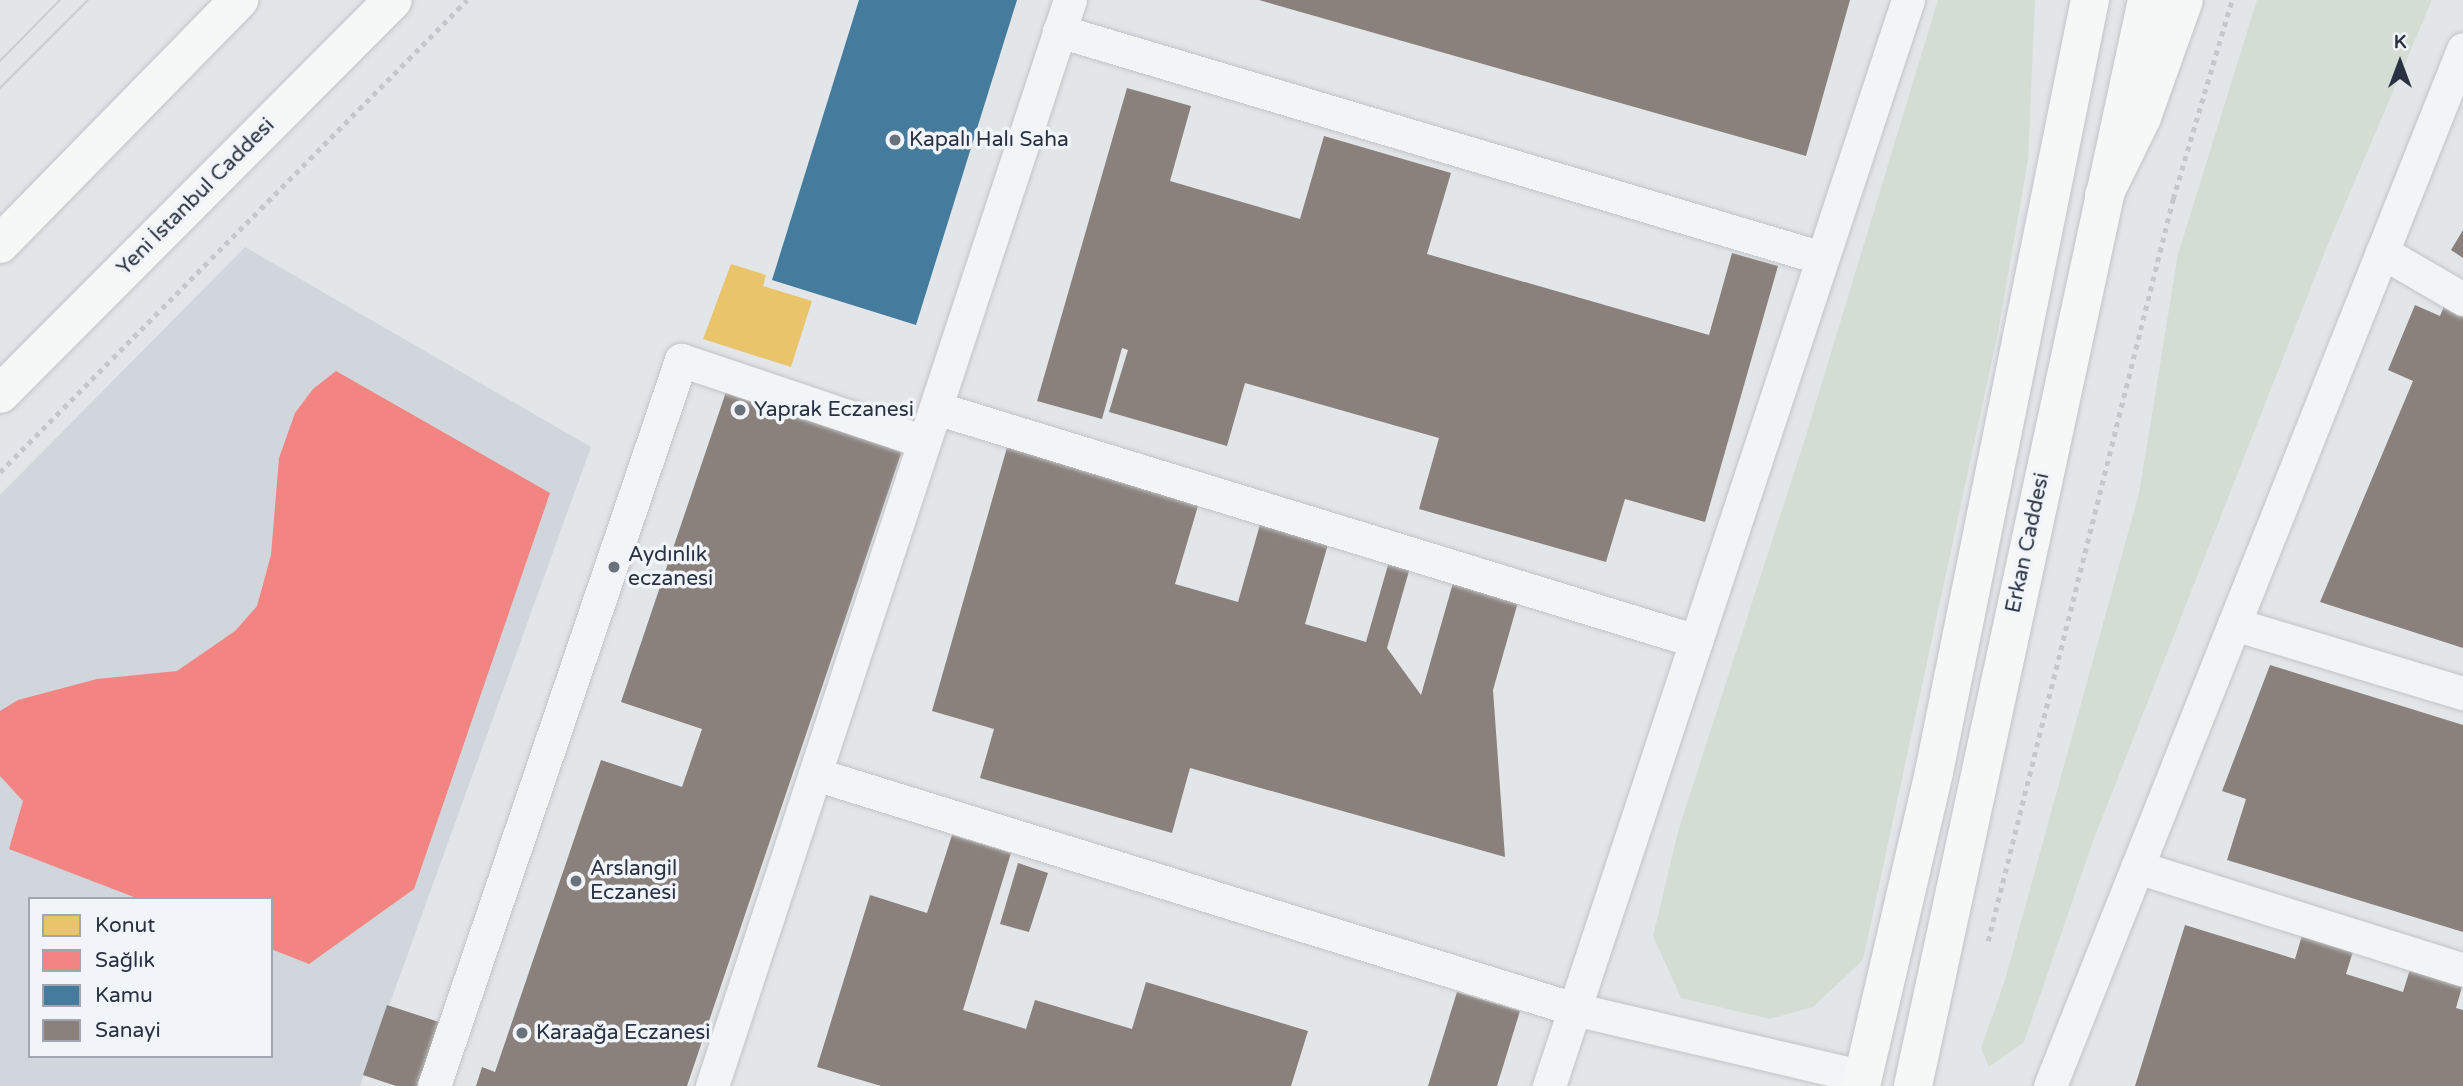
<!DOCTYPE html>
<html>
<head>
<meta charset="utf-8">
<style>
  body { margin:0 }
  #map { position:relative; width:2463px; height:1086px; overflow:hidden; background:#e3e6e9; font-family:"Varela Round",sans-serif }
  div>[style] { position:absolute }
  .built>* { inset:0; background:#d1d5dc }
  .green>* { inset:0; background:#d4ddd4 }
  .homes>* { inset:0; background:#e9c46a }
  .health>* { inset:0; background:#f28482 }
  .public>* { inset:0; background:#457b9d }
  .industry>* { inset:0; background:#8a817c }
  .path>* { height:4.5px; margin-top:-2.25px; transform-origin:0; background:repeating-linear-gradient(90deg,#c4c7cc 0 5px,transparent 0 10px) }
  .roads { filter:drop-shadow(0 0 2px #c1c4c7) drop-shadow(0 0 2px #c1c4c7) }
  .minor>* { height:33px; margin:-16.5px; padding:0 16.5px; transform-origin:16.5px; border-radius:16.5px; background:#f3f4f5 }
  .secondary>* { height:38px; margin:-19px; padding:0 19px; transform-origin:19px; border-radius:19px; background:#f6f7f7 }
  .trunk>* { height:38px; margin:-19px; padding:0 19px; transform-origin:19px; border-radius:19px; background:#f6f7f7 }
  .tram>* { height:2px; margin:-1px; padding:0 1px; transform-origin:1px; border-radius:1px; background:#cccdd0 }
  .dots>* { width:19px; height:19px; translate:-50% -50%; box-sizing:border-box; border:4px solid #f1f4f8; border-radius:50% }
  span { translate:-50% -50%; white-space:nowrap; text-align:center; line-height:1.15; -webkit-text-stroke:7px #f1f4f8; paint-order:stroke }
  .poi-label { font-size:21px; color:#283243 }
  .left { translate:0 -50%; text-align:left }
  .street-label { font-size:21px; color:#283243 }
  .legend { position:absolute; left:28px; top:897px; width:245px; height:161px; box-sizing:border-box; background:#f1f4f8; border:2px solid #a1a6b0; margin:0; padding:9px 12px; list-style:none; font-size:21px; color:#283243 }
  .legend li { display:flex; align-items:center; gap:14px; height:35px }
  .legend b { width:35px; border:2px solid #a1a6b0 }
  .north { position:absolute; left:2365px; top:28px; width:70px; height:70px; -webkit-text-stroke:5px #f1f4f8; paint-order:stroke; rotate:0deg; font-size:19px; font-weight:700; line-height:28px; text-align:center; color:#283243 }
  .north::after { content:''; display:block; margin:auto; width:24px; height:32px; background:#283243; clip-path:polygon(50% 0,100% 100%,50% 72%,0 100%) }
</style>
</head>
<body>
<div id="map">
  <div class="built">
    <div style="clip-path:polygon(evenodd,245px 247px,591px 447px,360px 1086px,0 1086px,0 495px,245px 247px,30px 899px,271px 899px,271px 1056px,30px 1056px,30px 899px)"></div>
  </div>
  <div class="green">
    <div style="clip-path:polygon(1938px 0,2035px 0,2028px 160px,1998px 332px,1863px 960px,1813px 1007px,1770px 1019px,1681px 998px,1653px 936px,1679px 828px,1803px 445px)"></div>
    <div style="clip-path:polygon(2257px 0,2432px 0,2328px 244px,2093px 841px,2024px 1042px,1989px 1067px,1981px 1048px,2005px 980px,2139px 493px,2178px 254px)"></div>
  </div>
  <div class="homes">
    <div style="clip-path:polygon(731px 264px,766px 275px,763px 286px,812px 301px,791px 367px,703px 339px)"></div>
  </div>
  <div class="health">
    <div style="clip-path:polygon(336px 371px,550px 493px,414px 889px,309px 964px,271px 949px,271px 899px,139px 899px,9px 849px,23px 801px,0 776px,0 711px,18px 700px,97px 679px,177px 671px,235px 631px,257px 606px,271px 555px,279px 458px,295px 413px,313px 389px)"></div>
  </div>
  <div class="public">
    <div style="clip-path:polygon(859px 0,1017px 0,916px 325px,772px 280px)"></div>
  </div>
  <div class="industry">
    <div style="clip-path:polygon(1259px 0,1850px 0,1806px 156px)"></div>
    <div style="clip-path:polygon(1127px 88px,1191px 106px,1170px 181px,1300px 219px,1324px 136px,1451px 173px,1427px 254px,1709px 335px,1732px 253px,1778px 266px,1705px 522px,1625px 499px,1606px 562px,1419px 509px,1439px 438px,1245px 383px,1227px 446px,1109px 412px,1128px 350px,1122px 348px,1102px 419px,1037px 401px)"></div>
    <div style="clip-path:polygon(2463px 230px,2463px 258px,2451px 250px)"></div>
    <div style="clip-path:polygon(2445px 304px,2463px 314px,2463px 648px,2320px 602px,2413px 381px,2388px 370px,2415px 305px,2440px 316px)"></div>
    <div style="clip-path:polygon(729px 383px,905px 442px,687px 1086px,476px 1086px,482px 1067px,495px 1072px,601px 760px,682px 787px,702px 729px,621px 702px)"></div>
    <div style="clip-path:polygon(1008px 444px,1200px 499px,1175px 584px,1238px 602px,1261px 521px,1329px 541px,1305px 624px,1366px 642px,1390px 558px,1411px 564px,1387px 648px,1421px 695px,1455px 576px,1520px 595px,1493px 690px,1505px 857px,1190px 768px,1172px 833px,980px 778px,994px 729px,932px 711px)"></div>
    <div style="clip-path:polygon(2270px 665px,2463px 725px,2463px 932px,2227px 860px,2246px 799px,2222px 791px)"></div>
    <div style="clip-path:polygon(952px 835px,1011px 853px,963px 1010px,1026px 1029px,1035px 1000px,1132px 1029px,1146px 982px,1308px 1031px,1291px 1086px,881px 1086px,817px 1067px,870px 895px,927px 913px)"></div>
    <div style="clip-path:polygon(1018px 863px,1048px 873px,1029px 932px,1000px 924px)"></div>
    <div style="clip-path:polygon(2185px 925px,2295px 959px,2303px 932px,2354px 948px,2346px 974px,2403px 992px,2411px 966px,2463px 983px,2456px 1008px,2463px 1010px,2463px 1086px,2135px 1086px)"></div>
    <div style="clip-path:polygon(1457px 992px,1520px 1011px,1497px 1086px,1428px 1086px)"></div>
    <div style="clip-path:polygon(387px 1005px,442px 1023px,421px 1086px,396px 1086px,363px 1075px)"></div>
  </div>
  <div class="path">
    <div style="left:0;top:472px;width:664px;rotate:-45.31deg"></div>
    <div style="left:1988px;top:941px;width:765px;rotate:-76deg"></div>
    <div style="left:2173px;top:199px;width:208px;rotate:-73.5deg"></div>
  </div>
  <div class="roads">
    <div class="minor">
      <div style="left:1059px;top:31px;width:796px;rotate:16.57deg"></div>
      <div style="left:2382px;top:252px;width:94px;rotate:30.1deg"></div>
      <div style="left:936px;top:408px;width:795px;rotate:17.04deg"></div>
      <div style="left:2234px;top:624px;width:239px;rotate:16.8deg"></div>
      <div style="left:815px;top:774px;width:795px;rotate:17.2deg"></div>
      <div style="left:1574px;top:1009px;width:297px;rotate:13.2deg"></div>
      <div style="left:2137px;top:867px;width:342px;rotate:17.5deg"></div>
      <div style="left:434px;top:1086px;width:767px;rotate:-71.21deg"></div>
      <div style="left:681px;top:360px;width:256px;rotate:18.6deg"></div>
      <div style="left:712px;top:1086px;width:1143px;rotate:-71.76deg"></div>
      <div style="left:1549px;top:1086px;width:1144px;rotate:-71.71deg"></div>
      <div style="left:2050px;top:1086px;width:1116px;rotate:-68.28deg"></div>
    </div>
    <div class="secondary">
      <div style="left:1861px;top:1086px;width:322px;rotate:-76.9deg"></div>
      <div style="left:1934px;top:772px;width:788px;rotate:-78.58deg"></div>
      <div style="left:1913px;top:1086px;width:1111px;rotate:-77.84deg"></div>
    </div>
    <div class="trunk">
      <div style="left:2104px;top:195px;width:87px;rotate:-64deg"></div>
      <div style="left:2142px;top:117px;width:124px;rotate:-70.3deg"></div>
      <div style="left:0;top:244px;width:342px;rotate:-45.6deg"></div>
      <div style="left:0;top:394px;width:556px;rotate:-45.07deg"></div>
    </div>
  </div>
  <div class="tram">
    <div style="left:0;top:61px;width:86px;rotate:-45.5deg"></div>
    <div style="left:0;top:88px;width:124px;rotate:-45deg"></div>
  </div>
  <div class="dots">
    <div style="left:895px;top:140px;background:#69717d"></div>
    <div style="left:740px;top:410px;background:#69717d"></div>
    <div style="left:614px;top:567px;background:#69717d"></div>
    <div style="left:576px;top:881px;background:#69717d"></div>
    <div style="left:522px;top:1033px;background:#69717d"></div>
  </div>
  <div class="poi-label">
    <span class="left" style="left:909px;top:140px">Kapalı Halı Saha</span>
    <span class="left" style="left:754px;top:410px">Yaprak Eczanesi</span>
    <span class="left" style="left:628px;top:567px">Aydınlık<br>eczanesi</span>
    <span class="left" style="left:590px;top:881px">Arslangil<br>Eczanesi</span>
    <span class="left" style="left:536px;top:1033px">Karaağa Eczanesi</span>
  </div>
  <div class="street-label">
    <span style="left:196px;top:197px;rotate:-45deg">Yeni İstanbul Caddesi</span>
    <span style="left:2028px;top:543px;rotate:-78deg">Erkan Caddesi</span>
  </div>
  <ul class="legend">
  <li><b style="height:19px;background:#e9c46a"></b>Konut</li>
  <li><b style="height:19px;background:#f28482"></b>Sağlık</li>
  <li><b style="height:19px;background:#457b9d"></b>Kamu</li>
  <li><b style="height:19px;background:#8a817c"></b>Sanayi</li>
  </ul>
  <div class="north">K</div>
</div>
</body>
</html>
